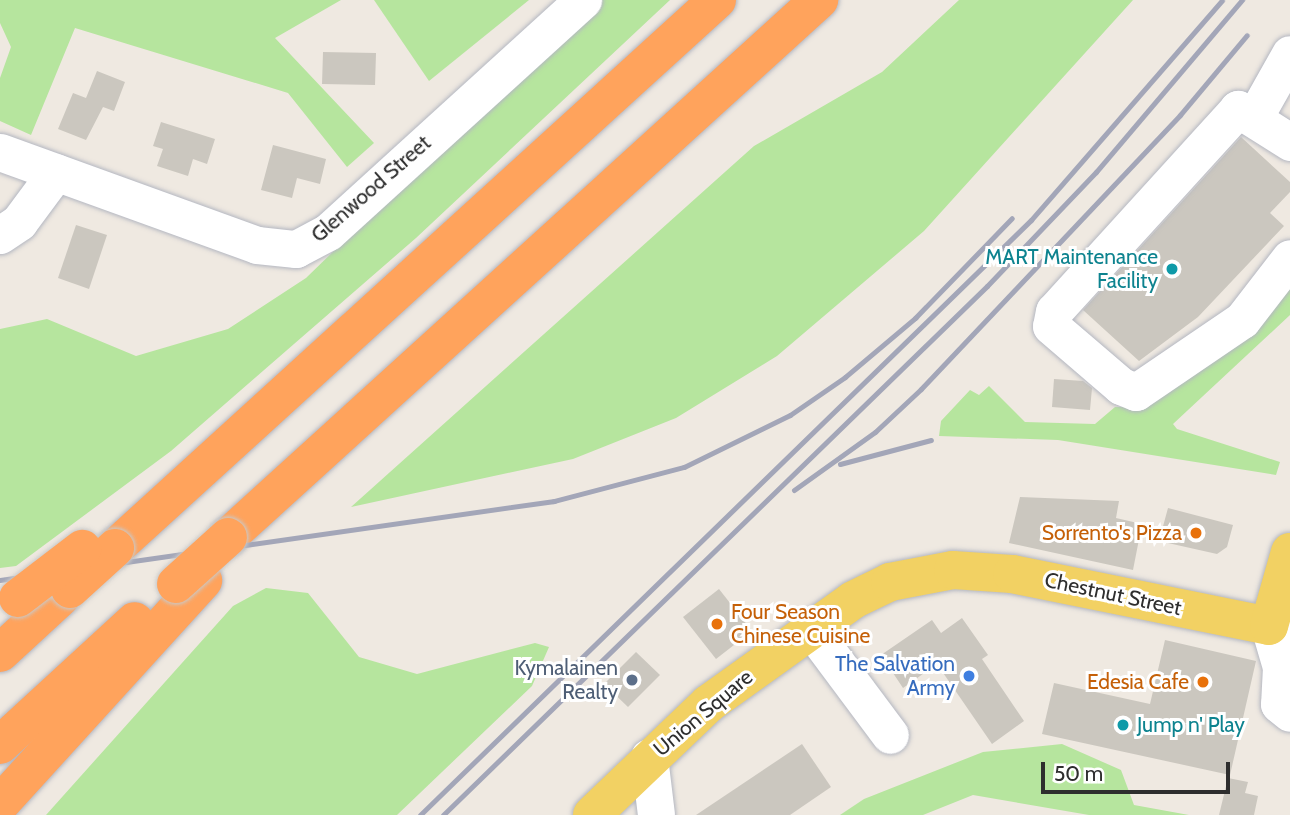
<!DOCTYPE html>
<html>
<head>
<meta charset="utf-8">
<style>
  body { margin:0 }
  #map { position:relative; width:1290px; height:815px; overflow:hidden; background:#efe9e1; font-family:Cabin,sans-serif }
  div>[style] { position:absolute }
  .green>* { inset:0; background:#b6e59e }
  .building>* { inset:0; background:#cbc7bf }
  .roads { filter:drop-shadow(0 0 2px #b4b7c1) drop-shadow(0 0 2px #b4b7c1) }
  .minor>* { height:37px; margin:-18.5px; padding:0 18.5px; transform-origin:18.5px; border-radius:18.5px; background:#fff }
  .major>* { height:38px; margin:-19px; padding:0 19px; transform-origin:19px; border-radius:19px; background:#f2d163 }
  .highway>* { height:38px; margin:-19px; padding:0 19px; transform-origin:19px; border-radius:19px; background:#ffa35c }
  .rail>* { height:5px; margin:-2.5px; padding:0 2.5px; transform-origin:2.5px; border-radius:2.5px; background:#a3a6b8 }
  .bridges { filter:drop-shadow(0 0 2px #c9c9c9) drop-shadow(0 0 2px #c9c9c9) }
  .highway-bridge>* { height:38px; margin:-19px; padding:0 19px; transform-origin:19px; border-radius:19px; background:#ffa35c }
  .dots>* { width:19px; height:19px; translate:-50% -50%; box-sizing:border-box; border:4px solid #fff; border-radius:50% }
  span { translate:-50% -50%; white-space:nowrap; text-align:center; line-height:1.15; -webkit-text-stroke:6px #fff; paint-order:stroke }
  .street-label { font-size:21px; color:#2e2e2e }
  .culture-label { font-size:21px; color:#0d838f }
  .right { translate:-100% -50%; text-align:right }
  .left { translate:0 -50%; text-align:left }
  .food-label { font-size:21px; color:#c56008 }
  .shop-label { font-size:21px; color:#366cbe }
  .service-label { font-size:21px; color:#4e5e75 }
  .scale { position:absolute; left:1041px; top:762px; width:189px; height:32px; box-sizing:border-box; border:4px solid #2e2e2e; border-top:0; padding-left:9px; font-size:21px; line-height:24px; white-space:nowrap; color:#2e2e2e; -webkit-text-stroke:5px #fff; paint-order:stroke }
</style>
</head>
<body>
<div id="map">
  <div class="green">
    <div style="clip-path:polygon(0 0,341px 0,275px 38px,374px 143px,347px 167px,288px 93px,75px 28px,31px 135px,0 121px,0 78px,11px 47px,0 23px)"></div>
    <div style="clip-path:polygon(374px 0,529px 0,429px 81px)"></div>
    <div style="clip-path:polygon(592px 0,670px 0,416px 238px,171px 451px,16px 566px,0 568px,0 329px,47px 319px,136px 356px,228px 329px,306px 278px)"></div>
    <div style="clip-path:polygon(959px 0,1133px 0,924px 231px,777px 356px,676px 418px,573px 459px,351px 507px,754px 146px,882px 72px)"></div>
    <div style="clip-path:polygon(1290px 289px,1290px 315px,1173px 424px,1177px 429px,1280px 462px,1276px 475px,1058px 440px,939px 436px,941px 421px,970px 390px,979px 395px,989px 386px,1025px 422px,1095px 424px,1115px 407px,1134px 407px,1261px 320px)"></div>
    <div style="clip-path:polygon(266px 588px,308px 593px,359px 657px,417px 674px,535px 643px,549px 647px,532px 686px,397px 815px,46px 815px,233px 606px)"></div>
    <div style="clip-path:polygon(1062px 744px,1121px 770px,1134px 805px,1189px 815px,1089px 815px,973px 795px,923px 815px,840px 815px,864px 799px,983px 752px)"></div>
  </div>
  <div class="building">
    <div style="clip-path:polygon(323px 52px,376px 53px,375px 85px,322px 84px)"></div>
    <div style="clip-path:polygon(97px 71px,125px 82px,114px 111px,103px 107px,86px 140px,58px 129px,73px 93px,86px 98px)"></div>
    <div style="clip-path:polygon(161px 122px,215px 139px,207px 164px,193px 159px,188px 176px,157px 166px,163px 149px,153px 146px)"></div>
    <div style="clip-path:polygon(1241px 137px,1290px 182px,1290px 192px,1270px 213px,1284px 226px,1198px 317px,1139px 361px,1083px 310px)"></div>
    <div style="clip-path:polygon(273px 145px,326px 159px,320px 184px,297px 178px,292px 198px,261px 190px)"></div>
    <div style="clip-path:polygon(76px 225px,107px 235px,89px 289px,58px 278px)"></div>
    <div style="clip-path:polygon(1054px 379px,1083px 381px,1092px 388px,1090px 410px,1052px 407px)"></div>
    <div style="clip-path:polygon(1020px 497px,1119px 501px,1116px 518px,1142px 524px,1133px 570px,1009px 543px)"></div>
    <div style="clip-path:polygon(1168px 508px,1233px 525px,1227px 547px,1217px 554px,1159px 541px)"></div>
    <div style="clip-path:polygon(719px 589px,752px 631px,716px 659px,683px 617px)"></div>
    <div style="clip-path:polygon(962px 618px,988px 655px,982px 659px,1024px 721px,992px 744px,937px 664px,903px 688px,881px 655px,932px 620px,941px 633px)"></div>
    <div style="clip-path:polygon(1165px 640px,1256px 661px,1230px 775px,1042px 734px,1054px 683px,1150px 704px)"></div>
    <div style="clip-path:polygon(636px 652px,660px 675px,628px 707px,604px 684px)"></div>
    <div style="clip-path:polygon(802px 744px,831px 787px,790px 815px,696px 815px)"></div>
    <div style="clip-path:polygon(1228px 778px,1248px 782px,1245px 793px,1258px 796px,1254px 815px,1219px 815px)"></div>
  </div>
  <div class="roads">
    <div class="minor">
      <div style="left:1255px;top:116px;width:71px;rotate:-60.6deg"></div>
      <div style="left:1290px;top:142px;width:62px;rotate:-147.6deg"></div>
      <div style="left:1238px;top:109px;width:273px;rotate:132.3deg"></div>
      <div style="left:1054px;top:311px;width:15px;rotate:101deg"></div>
      <div style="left:1051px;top:326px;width:92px;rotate:40.6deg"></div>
      <div style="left:1121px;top:386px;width:16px;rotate:22deg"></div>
      <div style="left:1136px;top:392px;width:128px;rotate:-34.2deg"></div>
      <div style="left:1242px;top:320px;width:78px;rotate:-52.3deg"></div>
      <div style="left:0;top:152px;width:273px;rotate:19.9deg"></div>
      <div style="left:257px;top:245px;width:39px;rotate:6deg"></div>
      <div style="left:296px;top:249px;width:36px;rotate:-28deg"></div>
      <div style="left:328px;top:232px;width:345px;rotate:-42.3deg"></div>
      <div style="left:0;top:235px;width:23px;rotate:-34deg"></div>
      <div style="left:19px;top:222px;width:62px;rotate:-53.5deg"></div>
      <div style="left:811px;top:629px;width:132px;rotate:53.3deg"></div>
      <div style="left:1290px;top:631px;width:22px;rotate:-167deg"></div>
      <div style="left:1269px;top:626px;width:43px;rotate:73.7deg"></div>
      <div style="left:1281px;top:667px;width:37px;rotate:93deg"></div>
      <div style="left:1279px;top:704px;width:14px;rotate:39deg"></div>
      <div style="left:649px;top:757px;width:58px;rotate:83.1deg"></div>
    </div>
    <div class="major">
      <div style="left:592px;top:815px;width:161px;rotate:-43.7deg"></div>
      <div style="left:708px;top:704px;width:178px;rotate:-35.6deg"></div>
      <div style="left:853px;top:600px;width:41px;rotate:-25.9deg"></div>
      <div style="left:890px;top:582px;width:64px;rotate:-10.8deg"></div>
      <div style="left:953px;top:570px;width:59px;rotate:3.9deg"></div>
      <div style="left:1012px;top:574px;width:262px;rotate:11.4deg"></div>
      <div style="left:1269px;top:626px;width:77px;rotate:-74.2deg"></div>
    </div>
    <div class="highway">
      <div style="left:228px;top:537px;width:799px;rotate:-42.26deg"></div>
      <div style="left:115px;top:548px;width:814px;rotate:-42.31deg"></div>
      <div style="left:0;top:653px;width:83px;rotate:-42.6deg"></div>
      <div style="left:0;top:745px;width:183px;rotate:-42.6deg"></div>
      <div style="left:0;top:804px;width:302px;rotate:-47.7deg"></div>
    </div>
  </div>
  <div class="rail">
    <div style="left:840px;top:464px;width:94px;rotate:-14.8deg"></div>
    <div style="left:794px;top:490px;width:100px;rotate:-35.6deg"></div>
    <div style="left:875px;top:432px;width:63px;rotate:-43.1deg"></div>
    <div style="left:921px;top:389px;width:377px;rotate:-46.6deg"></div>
    <div style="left:1180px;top:115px;width:104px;rotate:-50.1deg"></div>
    <div style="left:0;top:580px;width:560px;rotate:-8.12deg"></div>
    <div style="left:554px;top:501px;width:134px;rotate:-14.7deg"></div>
    <div style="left:684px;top:467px;width:118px;rotate:-26.1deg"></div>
    <div style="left:790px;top:415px;width:67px;rotate:-34.6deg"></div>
    <div style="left:845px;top:377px;width:92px;rotate:-40.1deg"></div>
    <div style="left:915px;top:318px;width:139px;rotate:-45.9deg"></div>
    <div style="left:420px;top:815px;width:853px;rotate:-44.24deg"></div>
    <div style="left:1031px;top:220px;width:291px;rotate:-49deg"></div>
    <div style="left:443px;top:815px;width:759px;rotate:-44.2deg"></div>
    <div style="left:987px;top:286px;width:158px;rotate:-46.3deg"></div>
    <div style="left:1096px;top:172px;width:226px;rotate:-49.7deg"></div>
  </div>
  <div class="bridges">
    <div class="highway-bridge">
      <div style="left:176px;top:584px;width:70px;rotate:-42.1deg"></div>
      <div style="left:70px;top:589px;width:61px;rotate:-42.3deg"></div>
      <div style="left:18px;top:598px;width:81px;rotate:-37.4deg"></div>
    </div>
  </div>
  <div class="dots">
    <div style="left:1172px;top:269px;background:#0f9aa8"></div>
    <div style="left:1196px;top:533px;background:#e8710a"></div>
    <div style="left:717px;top:624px;background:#e8710a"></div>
    <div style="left:969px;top:676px;background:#3f7fe0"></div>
    <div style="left:632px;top:680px;background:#5c6f8a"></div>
    <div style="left:1203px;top:682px;background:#e8710a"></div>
    <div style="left:1123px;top:725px;background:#0f9aa8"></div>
  </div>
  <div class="street-label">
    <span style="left:371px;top:189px;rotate:-41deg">Glenwood Street</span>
    <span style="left:1113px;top:594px;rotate:12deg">Chestnut Street</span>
    <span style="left:703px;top:713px;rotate:-40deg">Union Square</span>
  </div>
  <div class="culture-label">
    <span class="right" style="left:1158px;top:269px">MART Maintenance<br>Facility</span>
    <span class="left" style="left:1137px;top:725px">Jump n' Play</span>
  </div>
  <div class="food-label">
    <span class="right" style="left:1182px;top:533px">Sorrento's Pizza</span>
    <span class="left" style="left:731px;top:624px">Four Season<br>Chinese Cuisine</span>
    <span class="right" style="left:1189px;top:682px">Edesia Cafe</span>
  </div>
  <div class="shop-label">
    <span class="right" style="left:955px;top:676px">The Salvation<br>Army</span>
  </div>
  <div class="service-label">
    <span class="right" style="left:618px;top:680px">Kymalainen<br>Realty</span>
  </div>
  <div class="scale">50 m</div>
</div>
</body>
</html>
